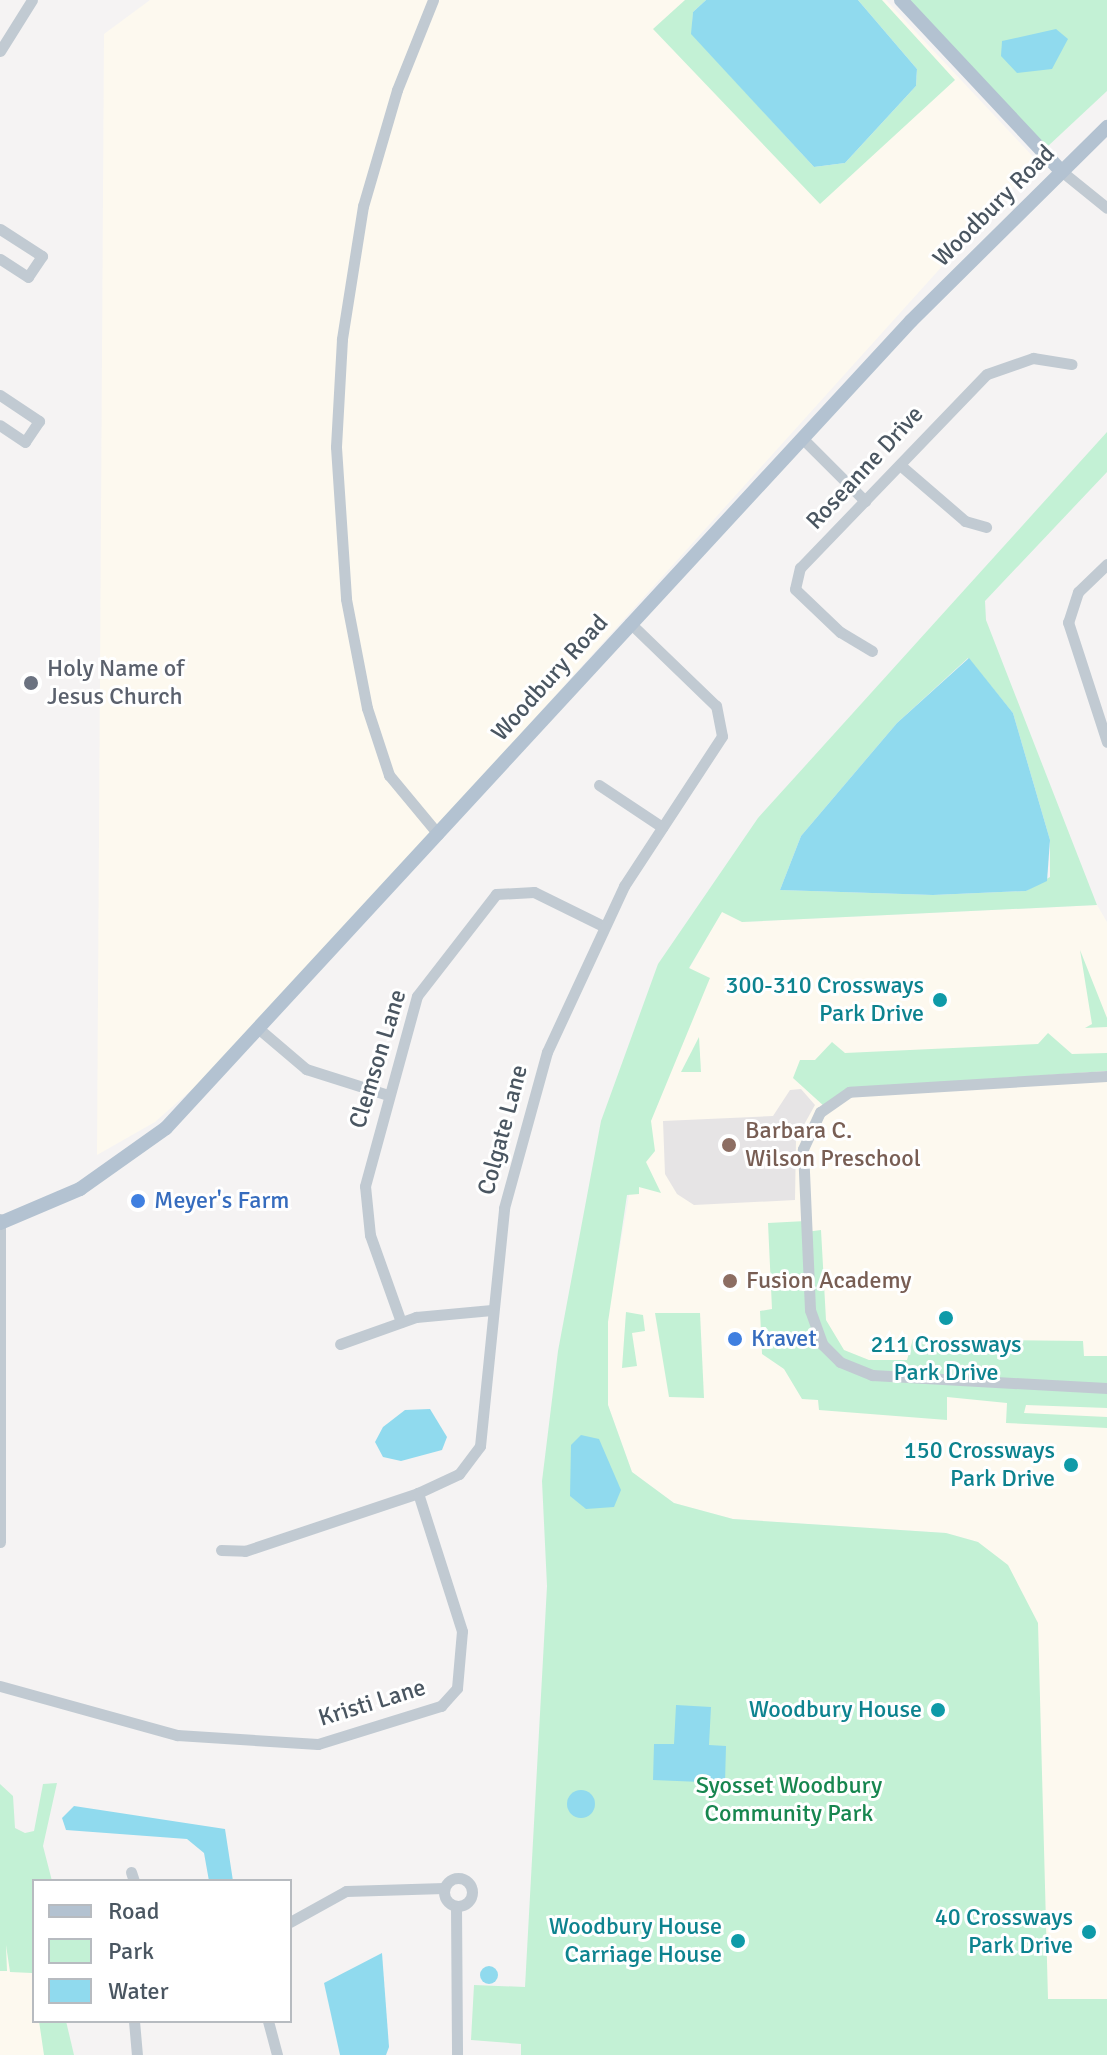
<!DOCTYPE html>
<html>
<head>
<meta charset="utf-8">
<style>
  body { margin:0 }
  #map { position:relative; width:1107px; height:2055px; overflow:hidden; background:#f5f3f3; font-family:Signika,sans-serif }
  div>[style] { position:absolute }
  .commercial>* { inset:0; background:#fdf9ef }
  .education>* { inset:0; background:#e6e4e5 }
  .green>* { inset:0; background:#c3f1d5 }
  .water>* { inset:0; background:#90daee }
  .round { border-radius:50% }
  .minor>* { height:11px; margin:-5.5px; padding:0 5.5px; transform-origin:5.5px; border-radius:5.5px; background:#c1cad2 }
  .minor>.ring { margin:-5.5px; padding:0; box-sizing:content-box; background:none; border:11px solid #c1cad2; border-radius:50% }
  .major>* { height:14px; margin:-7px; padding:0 7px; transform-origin:7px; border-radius:7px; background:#b3c2d1 }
  .dots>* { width:22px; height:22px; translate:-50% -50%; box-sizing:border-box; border:4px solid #fff; border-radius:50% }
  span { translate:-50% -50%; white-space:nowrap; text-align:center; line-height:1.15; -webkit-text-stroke:6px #fff; paint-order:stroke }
  .street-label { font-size:24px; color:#4a5661 }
  .worship-label { font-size:24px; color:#5b616d }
  .left { translate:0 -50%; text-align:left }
  .culture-label { font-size:24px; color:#0d838f }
  .right { translate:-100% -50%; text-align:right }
  .education-label { font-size:24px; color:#785e54 }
  .shop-label { font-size:24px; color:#366cbe }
  .park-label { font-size:24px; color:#17864f }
  .legend { position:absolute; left:32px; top:1879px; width:260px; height:144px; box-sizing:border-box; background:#fff; border:2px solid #b7bbc0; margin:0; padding:10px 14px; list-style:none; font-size:24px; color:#4a5661 }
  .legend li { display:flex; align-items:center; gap:16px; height:40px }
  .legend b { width:40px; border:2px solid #b7bbc0 }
</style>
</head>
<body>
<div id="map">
  <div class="commercial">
    <div style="clip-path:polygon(150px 0,886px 0,1037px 161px,232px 1054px,155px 1122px,97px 1155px,104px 34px)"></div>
    <div style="clip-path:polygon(1097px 905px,1107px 922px,1107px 1999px,1046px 2000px,1040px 1716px,978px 1542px,946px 1533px,733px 1519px,674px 1503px,632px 1472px,608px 1405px,607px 1321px,635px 1161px,658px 1101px,689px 969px,722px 911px,742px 922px)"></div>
    <div style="clip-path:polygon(0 1904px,34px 1913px,34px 2021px,51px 2021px,56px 2055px,0 2055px)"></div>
  </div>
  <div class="education">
    <div style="clip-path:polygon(801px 1089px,815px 1105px,796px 1139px,795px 1200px,694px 1205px,677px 1194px,665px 1174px,663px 1121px,773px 1116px,790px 1090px)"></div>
  </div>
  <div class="green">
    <div style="clip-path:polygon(685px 0,706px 0,693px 12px,692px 34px,814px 167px,845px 163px,916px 86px,917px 69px,858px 0,882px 0,955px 80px,820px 204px,653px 29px)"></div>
    <div style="clip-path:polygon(909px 0,1107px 0,1107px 91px,1047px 147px)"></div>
    <div style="clip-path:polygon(evenodd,1107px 432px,1107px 472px,985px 601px,986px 620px,1097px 905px,742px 922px,722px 912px,689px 968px,710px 978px,651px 1121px,655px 1151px,646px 1162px,661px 1193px,639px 1187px,639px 1194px,627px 1195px,608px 1322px,608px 1405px,632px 1472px,674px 1503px,733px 1519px,946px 1533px,978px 1542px,1008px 1565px,1038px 1623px,1048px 1999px,1107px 1999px,1107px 2055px,521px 2055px,521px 2044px,471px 2040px,474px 1985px,525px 1987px,547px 1586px,542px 1481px,558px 1351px,601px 1121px,658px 964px,758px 818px,1107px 432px,968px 658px,1013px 713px,1050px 840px,1050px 877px,1026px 891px,933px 895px,780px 890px,801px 836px,897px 723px,968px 658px)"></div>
    <div style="clip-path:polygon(1080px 950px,1107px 1018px,1107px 1027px,1085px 1028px,1092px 1024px)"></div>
    <div style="clip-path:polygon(1048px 1033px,1072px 1054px,1107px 1053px,1107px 1071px,870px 1087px,825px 1107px,793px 1078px,800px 1060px,815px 1060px,832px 1042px,845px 1053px,1038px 1044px)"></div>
    <div style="clip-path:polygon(699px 1037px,701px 1072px,681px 1072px)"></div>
    <div style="clip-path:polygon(806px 1221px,806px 1232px,821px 1230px,826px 1320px,844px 1350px,869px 1360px,907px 1360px,913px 1339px,1083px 1341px,1084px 1356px,1107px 1356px,1107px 1408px,1026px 1405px,1024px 1413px,1107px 1417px,1107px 1428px,1006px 1423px,1007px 1403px,947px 1397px,947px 1420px,819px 1410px,818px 1400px,802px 1399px,784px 1369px,762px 1354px,760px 1311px,772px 1309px,768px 1223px)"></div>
    <div style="clip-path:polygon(626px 1312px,643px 1315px,645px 1331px,632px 1333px,637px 1366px,622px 1368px)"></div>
    <div style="clip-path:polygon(655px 1313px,700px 1313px,704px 1398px,669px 1397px)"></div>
    <div style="clip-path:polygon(57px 1783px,43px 1846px,52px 1881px,34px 1881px,34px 1988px,32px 1973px,10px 1972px,6px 1945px,7px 1971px,0 1971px,0 1784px,13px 1796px,15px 1828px,25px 1833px,34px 1831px,43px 1784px)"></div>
    <div style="clip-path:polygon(39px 2021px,66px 2021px,74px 2055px,44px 2055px)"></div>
  </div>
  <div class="water">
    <div style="clip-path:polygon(706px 0,858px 0,917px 69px,916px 86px,845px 163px,814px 167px,691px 34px,693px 12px)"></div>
    <div style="clip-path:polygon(1056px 29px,1068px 39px,1052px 69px,1017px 73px,1001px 56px,1002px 41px)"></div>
    <div style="clip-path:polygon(969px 658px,1013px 713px,1050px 840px,1047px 881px,1026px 891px,933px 895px,780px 890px,801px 836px,897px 723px)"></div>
    <div style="clip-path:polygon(430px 1409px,447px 1437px,442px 1450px,401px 1461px,383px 1457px,375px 1442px,383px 1427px,405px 1410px)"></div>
    <div style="clip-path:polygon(581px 1435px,599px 1439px,621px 1490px,614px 1507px,586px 1509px,570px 1496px,571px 1445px)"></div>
    <div style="clip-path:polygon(676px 1705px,711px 1707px,709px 1745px,726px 1746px,725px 1783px,653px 1780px,654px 1744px,674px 1744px)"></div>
    <div class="round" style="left:567px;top:1790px;width:28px;height:28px"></div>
    <div style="clip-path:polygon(74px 1806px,225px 1829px,233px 1881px,209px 1881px,204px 1853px,187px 1839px,66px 1830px,62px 1818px)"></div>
    <div style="clip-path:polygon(382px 1953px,389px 2047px,386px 2055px,340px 2055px,324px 1983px)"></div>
    <div class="round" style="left:480px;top:1966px;width:18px;height:18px"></div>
  </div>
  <div class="minor">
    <div style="left:433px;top:0;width:97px;rotate:111.8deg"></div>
    <div style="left:397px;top:90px;width:121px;rotate:106.3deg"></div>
    <div style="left:363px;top:206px;width:135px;rotate:99deg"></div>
    <div style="left:342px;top:339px;width:108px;rotate:93.2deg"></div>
    <div style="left:336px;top:447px;width:152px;rotate:86.2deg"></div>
    <div style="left:346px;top:599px;width:111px;rotate:79.1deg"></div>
    <div style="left:367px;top:708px;width:71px;rotate:71.8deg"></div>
    <div style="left:389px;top:775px;width:77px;rotate:50.3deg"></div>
    <div style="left:0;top:51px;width:60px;rotate:-57.9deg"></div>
    <div style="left:1060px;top:170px;width:60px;rotate:39deg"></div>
    <div style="left:0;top:229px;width:50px;rotate:32.7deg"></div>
    <div style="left:42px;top:256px;width:25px;rotate:124deg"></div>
    <div style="left:28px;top:277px;width:33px;rotate:-147deg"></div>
    <div style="left:0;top:395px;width:47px;rotate:33.7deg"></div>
    <div style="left:39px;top:421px;width:25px;rotate:124deg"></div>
    <div style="left:25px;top:442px;width:30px;rotate:-146deg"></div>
    <div style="left:803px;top:439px;width:88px;rotate:45deg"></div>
    <div style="left:900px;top:465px;width:86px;rotate:40.7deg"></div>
    <div style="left:965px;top:521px;width:22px;rotate:16deg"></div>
    <div style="left:1107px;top:564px;width:40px;rotate:136deg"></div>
    <div style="left:1078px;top:592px;width:32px;rotate:108deg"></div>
    <div style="left:1068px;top:622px;width:126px;rotate:72deg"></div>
    <div style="left:872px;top:651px;width:37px;rotate:-149deg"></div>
    <div style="left:840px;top:632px;width:62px;rotate:-136.3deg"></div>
    <div style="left:795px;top:589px;width:22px;rotate:-77deg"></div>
    <div style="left:800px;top:568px;width:269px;rotate:-46.1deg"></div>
    <div style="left:987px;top:374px;width:49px;rotate:-19.2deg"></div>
    <div style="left:1033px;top:358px;width:39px;rotate:9deg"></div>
    <div style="left:599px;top:785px;width:76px;rotate:33.7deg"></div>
    <div style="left:259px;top:1029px;width:62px;rotate:40.4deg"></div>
    <div style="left:306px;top:1069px;width:86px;rotate:17.6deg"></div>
    <div style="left:1107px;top:1076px;width:258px;rotate:176.5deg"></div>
    <div style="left:849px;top:1092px;width:35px;rotate:145deg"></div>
    <div style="left:820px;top:1112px;width:41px;rotate:114.7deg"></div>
    <div style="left:803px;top:1149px;width:161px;rotate:87.5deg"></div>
    <div style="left:810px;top:1310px;width:37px;rotate:70deg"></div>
    <div style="left:823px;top:1345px;width:24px;rotate:45deg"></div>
    <div style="left:840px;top:1362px;width:35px;rotate:22deg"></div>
    <div style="left:872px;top:1375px;width:235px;rotate:3.2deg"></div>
    <div style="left:0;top:1219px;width:323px;rotate:90deg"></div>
    <div style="left:401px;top:1322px;width:92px;rotate:-109.6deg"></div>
    <div style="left:370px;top:1235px;width:49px;rotate:-95.8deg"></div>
    <div style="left:365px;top:1186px;width:197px;rotate:-74.7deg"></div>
    <div style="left:417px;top:996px;width:129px;rotate:-52.2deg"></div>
    <div style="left:496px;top:894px;width:38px;rotate:-3deg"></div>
    <div style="left:534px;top:892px;width:77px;rotate:26.2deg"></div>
    <div style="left:340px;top:1344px;width:81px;rotate:-19.6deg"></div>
    <div style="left:416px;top:1317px;width:76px;rotate:-5.3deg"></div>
    <div style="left:221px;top:1550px;width:24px;rotate:2deg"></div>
    <div style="left:245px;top:1551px;width:182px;rotate:-18.5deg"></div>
    <div style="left:418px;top:1493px;width:45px;rotate:-24.9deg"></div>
    <div style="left:459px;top:1474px;width:35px;rotate:-53deg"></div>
    <div style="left:480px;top:1446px;width:239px;rotate:-84.2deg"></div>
    <div style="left:504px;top:1208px;width:162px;rotate:-74.6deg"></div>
    <div style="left:547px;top:1052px;width:183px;rotate:-65.1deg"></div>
    <div style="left:624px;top:886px;width:179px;rotate:-56.8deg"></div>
    <div style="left:722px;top:736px;width:31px;rotate:-101deg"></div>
    <div style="left:716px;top:706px;width:120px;rotate:-136deg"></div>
    <div style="left:0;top:1686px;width:184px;rotate:15.5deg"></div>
    <div style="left:177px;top:1735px;width:141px;rotate:3.7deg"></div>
    <div style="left:318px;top:1744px;width:129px;rotate:-17.2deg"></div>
    <div style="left:441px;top:1706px;width:24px;rotate:-48deg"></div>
    <div style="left:457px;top:1688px;width:57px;rotate:-85deg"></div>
    <div style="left:462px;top:1631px;width:145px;rotate:-107.7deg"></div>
    <div style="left:131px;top:1872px;width:9px;rotate:72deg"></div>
    <div class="ring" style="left:444px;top:1878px;width:17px;height:17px"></div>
    <div style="left:456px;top:1906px;width:149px;rotate:89.6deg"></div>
    <div style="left:290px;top:1922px;width:64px;rotate:-29deg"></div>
    <div style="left:346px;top:1891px;width:98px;rotate:-1.8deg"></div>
    <div style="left:134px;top:2021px;width:34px;rotate:85deg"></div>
    <div style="left:268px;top:2021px;width:35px;rotate:75deg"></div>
  </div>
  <div class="major">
    <div style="left:901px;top:0;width:233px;rotate:46.9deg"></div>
    <div style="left:0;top:1223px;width:87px;rotate:-23deg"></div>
    <div style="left:80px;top:1189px;width:105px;rotate:-35.3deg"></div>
    <div style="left:166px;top:1128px;width:1098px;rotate:-47.29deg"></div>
    <div style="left:911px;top:321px;width:276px;rotate:-44.7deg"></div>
  </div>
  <div class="dots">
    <div style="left:31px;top:683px;background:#6b7280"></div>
    <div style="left:940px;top:1000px;background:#0f9aa8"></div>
    <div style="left:729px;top:1145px;background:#8d6e63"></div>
    <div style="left:138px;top:1201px;background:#3f7fe0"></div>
    <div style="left:730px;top:1281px;background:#8d6e63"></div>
    <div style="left:946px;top:1318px;background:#0f9aa8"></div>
    <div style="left:735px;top:1339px;background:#3f7fe0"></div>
    <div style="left:1071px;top:1465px;background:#0f9aa8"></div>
    <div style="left:938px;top:1710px;background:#0f9aa8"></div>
    <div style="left:1089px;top:1932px;background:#0f9aa8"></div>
    <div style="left:738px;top:1941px;background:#0f9aa8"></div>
  </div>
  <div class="street-label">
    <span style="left:994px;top:206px;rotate:-45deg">Woodbury Road</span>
    <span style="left:865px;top:468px;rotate:-47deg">Roseanne Drive</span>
    <span style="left:550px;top:678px;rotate:-48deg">Woodbury Road</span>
    <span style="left:378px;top:1059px;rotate:-73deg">Clemson Lane</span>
    <span style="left:503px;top:1130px;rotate:-75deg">Colgate Lane</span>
    <span style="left:372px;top:1703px;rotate:-17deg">Kristi Lane</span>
  </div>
  <div class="worship-label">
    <span class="left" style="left:47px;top:683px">Holy Name of<br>Jesus Church</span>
  </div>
  <div class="culture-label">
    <span class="right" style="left:924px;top:1000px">300-310 Crossways<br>Park Drive</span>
    <span style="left:946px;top:1359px">211 Crossways<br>Park Drive</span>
    <span class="right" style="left:1055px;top:1465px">150 Crossways<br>Park Drive</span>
    <span class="right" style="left:922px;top:1710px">Woodbury House</span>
    <span class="right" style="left:1073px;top:1932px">40 Crossways<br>Park Drive</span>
    <span class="right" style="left:722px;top:1941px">Woodbury House<br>Carriage House</span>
  </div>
  <div class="education-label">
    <span class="left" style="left:745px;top:1145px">Barbara C.<br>Wilson Preschool</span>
    <span class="left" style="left:746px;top:1281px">Fusion Academy</span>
  </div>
  <div class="shop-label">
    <span class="left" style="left:154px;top:1201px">Meyer's Farm</span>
    <span class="left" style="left:751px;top:1339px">Kravet</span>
  </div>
  <div class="park-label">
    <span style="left:789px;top:1800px">Syosset Woodbury<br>Community Park</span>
  </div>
  <ul class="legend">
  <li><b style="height:10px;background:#b3c2d1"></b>Road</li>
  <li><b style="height:22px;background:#c3f1d5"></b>Park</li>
  <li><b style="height:22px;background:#90daee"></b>Water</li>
  </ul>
</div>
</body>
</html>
